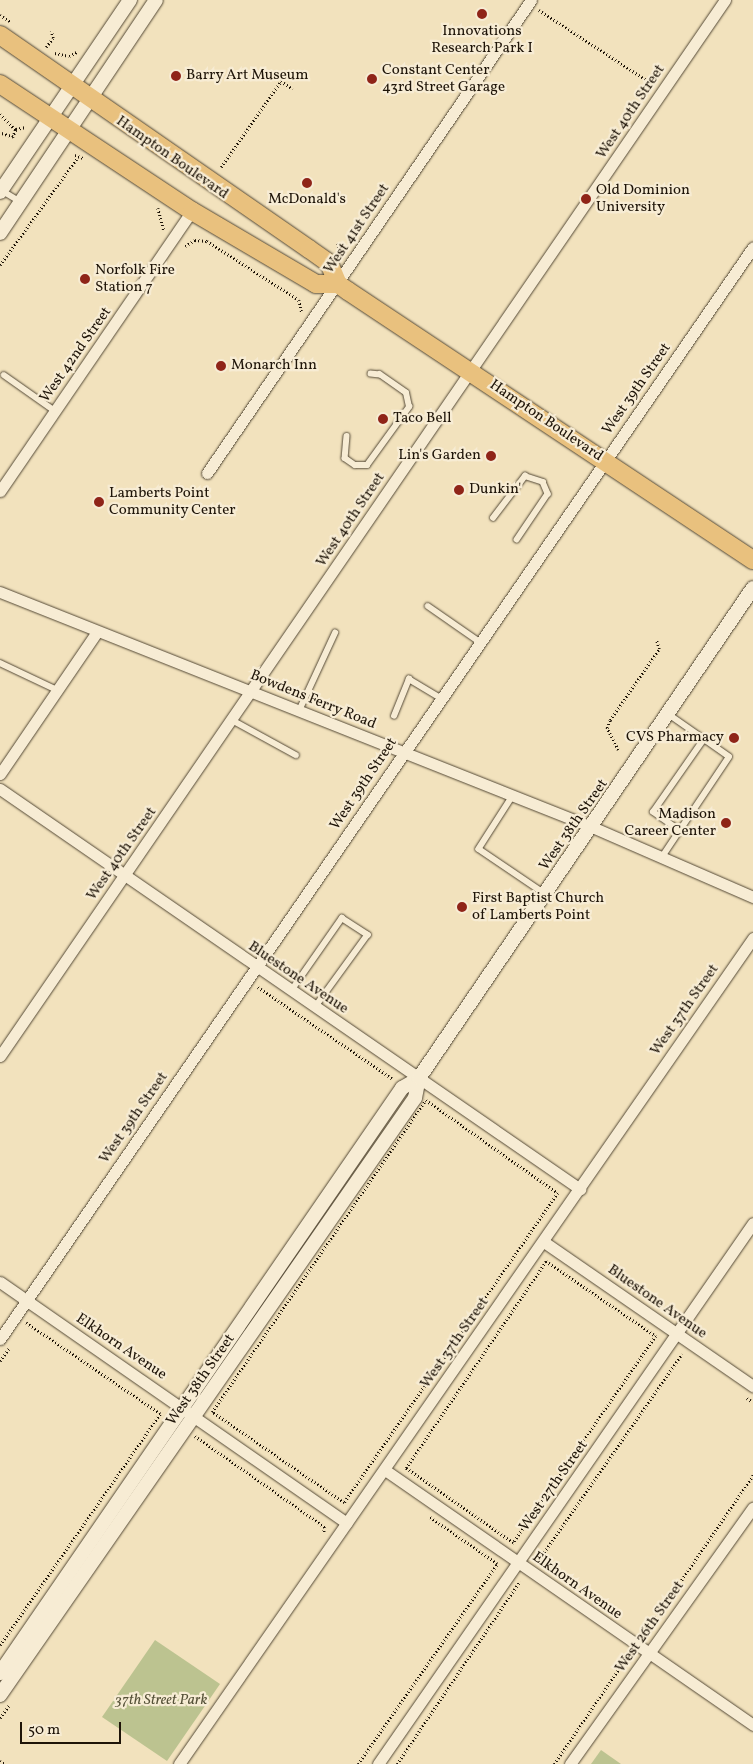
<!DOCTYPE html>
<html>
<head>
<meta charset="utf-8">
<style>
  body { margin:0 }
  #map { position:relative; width:753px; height:1764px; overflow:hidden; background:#f2e2bd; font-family:Vollkorn,serif }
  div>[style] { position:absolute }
  .green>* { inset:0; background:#bcc390 }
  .path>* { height:2.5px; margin-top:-1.25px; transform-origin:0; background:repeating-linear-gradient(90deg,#1e1408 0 1px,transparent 0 3.5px) }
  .roads { filter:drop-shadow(0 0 1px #534835) drop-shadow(0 0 1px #534835) }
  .service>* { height:5.5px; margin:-2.75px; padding:0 2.75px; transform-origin:2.75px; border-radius:2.75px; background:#f7ecd4 }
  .minor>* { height:11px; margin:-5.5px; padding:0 5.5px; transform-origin:5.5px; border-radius:5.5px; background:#f7ecd4 }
  .tertiary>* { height:14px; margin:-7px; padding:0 7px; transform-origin:7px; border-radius:7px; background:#f7ecd4 }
  .primary>* { height:18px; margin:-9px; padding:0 9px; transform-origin:9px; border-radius:9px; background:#e9c17e }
  .dots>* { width:14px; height:14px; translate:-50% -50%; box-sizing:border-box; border:2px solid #f7ecd4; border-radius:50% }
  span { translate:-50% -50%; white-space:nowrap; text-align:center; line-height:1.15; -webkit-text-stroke:4.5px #f7ecd4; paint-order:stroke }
  .poi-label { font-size:15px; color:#1e1408 }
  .left { translate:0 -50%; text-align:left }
  .right { translate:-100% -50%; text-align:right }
  .street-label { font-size:15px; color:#1e1408 }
  .park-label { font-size:15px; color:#555138; font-style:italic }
  .scale { position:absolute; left:20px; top:1722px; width:101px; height:22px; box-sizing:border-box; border:2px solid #1e1408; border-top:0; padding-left:6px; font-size:15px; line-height:18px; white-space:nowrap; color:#1e1408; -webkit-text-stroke:4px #f7ecd4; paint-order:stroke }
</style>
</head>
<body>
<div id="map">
  <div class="green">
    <div style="clip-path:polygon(155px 1640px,220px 1684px,167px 1761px,102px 1717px)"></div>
    <div style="clip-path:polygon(601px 1750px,621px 1764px,591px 1764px)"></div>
  </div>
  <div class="path">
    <div style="left:539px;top:10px;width:137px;rotate:33.1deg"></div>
    <div style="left:0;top:15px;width:13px;rotate:32deg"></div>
    <div style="left:46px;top:47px;width:11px;rotate:-52deg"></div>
    <div style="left:53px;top:38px;width:7px;rotate:-106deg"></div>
    <div style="left:55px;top:53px;width:14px;rotate:12deg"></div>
    <div style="left:69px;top:56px;width:9px;rotate:-27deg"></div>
    <div style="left:0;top:114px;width:23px;rotate:45deg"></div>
    <div style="left:16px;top:130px;width:8px;rotate:113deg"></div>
    <div style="left:13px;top:137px;width:14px;rotate:-163deg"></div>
    <div style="left:16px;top:129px;width:10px;rotate:-11deg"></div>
    <div style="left:75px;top:155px;width:9px;rotate:21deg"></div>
    <div style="left:221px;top:167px;width:105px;rotate:-55.1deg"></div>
    <div style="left:281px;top:81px;width:14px;rotate:34deg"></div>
    <div style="left:158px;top:208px;width:23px;rotate:75deg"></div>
    <div style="left:338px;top:243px;width:5px;rotate:79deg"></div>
    <div style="left:185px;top:246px;width:12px;rotate:-31deg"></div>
    <div style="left:195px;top:240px;width:12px;rotate:5deg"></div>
    <div style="left:207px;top:241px;width:109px;rotate:32.7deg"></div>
    <div style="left:299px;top:300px;width:13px;rotate:77deg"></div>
    <div style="left:0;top:265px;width:133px;rotate:-54.2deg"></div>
    <div style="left:618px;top:750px;width:25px;rotate:-117deg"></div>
    <div style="left:607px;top:728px;width:9px;rotate:-69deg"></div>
    <div style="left:610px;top:720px;width:86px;rotate:-55.4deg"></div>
    <div style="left:659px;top:649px;width:10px;rotate:-107deg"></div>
    <div style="left:258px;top:987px;width:163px;rotate:34.3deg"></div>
    <div style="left:426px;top:1100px;width:161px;rotate:35.2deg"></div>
    <div style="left:558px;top:1193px;width:377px;rotate:124.6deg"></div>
    <div style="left:344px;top:1503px;width:160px;rotate:-145.4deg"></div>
    <div style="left:212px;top:1412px;width:378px;rotate:-55.6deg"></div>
    <div style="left:546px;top:1261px;width:133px;rotate:34.3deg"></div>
    <div style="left:656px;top:1336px;width:252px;rotate:124.6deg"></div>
    <div style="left:513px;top:1543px;width:131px;rotate:-145deg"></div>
    <div style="left:406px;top:1468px;width:250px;rotate:-55.9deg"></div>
    <div style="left:0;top:1361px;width:16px;rotate:-55deg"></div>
    <div style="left:747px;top:1398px;width:7px;rotate:34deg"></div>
    <div style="left:195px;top:1436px;width:159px;rotate:35deg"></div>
    <div style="left:325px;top:1527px;width:5px;rotate:101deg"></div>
    <div style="left:538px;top:1561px;width:252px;rotate:-55.2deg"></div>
    <div style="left:644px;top:1635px;width:194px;rotate:-55.7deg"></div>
    <div style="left:0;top:1645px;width:281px;rotate:-55.3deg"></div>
    <div style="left:160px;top:1414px;width:162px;rotate:-145.8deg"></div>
    <div style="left:0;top:1718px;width:16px;rotate:-55deg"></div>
    <div style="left:0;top:1761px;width:6px;rotate:31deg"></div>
    <div style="left:358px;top:1764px;width:244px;rotate:-55.2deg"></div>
    <div style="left:497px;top:1564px;width:83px;rotate:-145.3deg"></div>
    <div style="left:397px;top:1764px;width:220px;rotate:-56.1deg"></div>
    <div style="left:554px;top:1764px;width:133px;rotate:-55.7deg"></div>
  </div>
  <div class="roads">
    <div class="service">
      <div style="left:1px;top:190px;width:23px;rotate:31deg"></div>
      <div style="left:4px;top:375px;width:62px;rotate:35.2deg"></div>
      <div style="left:347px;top:436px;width:22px;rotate:95deg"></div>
      <div style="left:345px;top:458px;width:12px;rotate:35deg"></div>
      <div style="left:355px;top:465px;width:12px"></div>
      <div style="left:367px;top:465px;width:72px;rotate:-54.1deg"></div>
      <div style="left:409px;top:407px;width:14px;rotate:-102deg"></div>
      <div style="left:406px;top:393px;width:32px;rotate:-145deg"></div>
      <div style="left:380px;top:375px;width:9px;rotate:-174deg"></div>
      <div style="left:493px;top:518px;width:53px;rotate:-52.7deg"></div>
      <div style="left:525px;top:476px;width:19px;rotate:18deg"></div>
      <div style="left:543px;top:482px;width:13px;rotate:67deg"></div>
      <div style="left:548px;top:494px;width:55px;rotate:124deg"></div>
      <div style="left:428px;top:606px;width:63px;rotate:34.7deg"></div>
      <div style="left:0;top:663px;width:63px;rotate:25.3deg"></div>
      <div style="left:299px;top:711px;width:86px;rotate:-65.2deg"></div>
      <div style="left:394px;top:716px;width:40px;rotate:-68deg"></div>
      <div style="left:409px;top:679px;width:37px;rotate:31deg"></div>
      <div style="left:232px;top:720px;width:73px;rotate:28.7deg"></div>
      <div style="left:513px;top:796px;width:63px;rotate:122.7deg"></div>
      <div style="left:479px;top:849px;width:78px;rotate:34.1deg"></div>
      <div style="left:677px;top:829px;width:29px;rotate:-145deg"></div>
      <div style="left:653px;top:812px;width:89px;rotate:-55.1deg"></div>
      <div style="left:662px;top:857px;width:120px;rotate:-56.2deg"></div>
      <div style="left:729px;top:757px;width:73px;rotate:-145deg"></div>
      <div style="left:291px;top:991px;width:89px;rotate:-55.1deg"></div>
      <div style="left:342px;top:918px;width:31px;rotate:33deg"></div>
      <div style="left:368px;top:935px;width:90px;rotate:126deg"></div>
    </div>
    <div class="minor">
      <div style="left:207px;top:473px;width:573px;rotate:-55.59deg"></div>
      <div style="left:0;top:491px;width:340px;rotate:-55.6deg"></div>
      <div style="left:0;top:592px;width:637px;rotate:21.65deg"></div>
      <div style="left:592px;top:827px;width:176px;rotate:23.5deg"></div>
      <div style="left:0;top:774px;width:172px;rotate:-55.7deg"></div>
      <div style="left:0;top:789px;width:705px;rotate:34.59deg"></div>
      <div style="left:0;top:1056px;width:1281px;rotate:-55.53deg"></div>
      <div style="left:544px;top:1242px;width:254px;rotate:34.6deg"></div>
      <div style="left:0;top:1282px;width:422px;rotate:34.8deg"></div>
      <div style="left:0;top:1339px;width:1326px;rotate:-55.41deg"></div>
      <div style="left:385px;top:1470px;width:448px;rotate:34.7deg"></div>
      <div style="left:179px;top:1764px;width:1006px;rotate:-55.2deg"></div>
      <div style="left:378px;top:1764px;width:658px;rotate:-55.27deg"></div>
      <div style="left:570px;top:1764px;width:315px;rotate:-54.5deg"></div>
    </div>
    <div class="tertiary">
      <div style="left:0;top:192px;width:232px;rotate:-55.9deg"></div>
      <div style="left:0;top:233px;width:280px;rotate:-56.2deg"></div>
      <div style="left:0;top:1673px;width:710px;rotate:-55.5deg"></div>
      <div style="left:402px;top:1088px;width:20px;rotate:-30deg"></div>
      <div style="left:0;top:1695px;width:727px;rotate:-55.2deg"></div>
      <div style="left:415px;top:1098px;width:20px;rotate:-79deg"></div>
      <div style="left:419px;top:1078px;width:593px;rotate:-55.72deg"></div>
    </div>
    <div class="primary">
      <div style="left:0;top:35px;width:376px;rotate:34.7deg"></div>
      <div style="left:309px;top:249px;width:24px;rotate:35deg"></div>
      <div style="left:329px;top:263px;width:23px;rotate:67deg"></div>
      <div style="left:338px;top:284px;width:12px;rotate:35deg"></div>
      <div style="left:348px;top:291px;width:486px;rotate:33.6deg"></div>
      <div style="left:0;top:84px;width:230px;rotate:33.5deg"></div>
      <div style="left:192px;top:211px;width:144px;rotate:30.5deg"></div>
      <div style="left:316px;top:284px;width:22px"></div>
    </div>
  </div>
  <div class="dots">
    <div style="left:482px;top:14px;background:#8f2418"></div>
    <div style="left:176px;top:76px;background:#8f2418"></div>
    <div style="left:372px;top:79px;background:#8f2418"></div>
    <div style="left:307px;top:183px;background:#8f2418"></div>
    <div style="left:586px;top:199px;background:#8f2418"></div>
    <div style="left:85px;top:279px;background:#8f2418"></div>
    <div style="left:221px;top:366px;background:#8f2418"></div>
    <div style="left:383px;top:419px;background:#8f2418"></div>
    <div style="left:491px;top:456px;background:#8f2418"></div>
    <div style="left:459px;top:490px;background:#8f2418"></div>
    <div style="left:99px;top:502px;background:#8f2418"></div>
    <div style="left:734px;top:738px;background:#8f2418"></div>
    <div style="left:726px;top:823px;background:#8f2418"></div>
    <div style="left:462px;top:907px;background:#8f2418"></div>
  </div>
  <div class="poi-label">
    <span style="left:482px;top:40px">Innovations<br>Research Park I</span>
    <span class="left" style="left:382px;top:79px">Constant Center<br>43rd Street Garage</span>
    <span class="left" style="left:186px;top:76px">Barry Art Museum</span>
    <span class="left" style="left:596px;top:199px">Old Dominion<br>University</span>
    <span style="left:307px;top:200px">McDonald's</span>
    <span class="left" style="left:95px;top:279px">Norfolk Fire<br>Station 7</span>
    <span class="left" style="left:231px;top:366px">Monarch Inn</span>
    <span class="left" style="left:393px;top:419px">Taco Bell</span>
    <span class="right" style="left:481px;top:456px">Lin's Garden</span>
    <span class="left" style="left:469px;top:490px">Dunkin'</span>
    <span class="left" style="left:109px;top:502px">Lamberts Point<br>Community Center</span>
    <span class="right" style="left:724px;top:738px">CVS Pharmacy</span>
    <span class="right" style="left:716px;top:823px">Madison<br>Career Center</span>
    <span class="left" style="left:472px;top:907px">First Baptist Church<br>of Lamberts Point</span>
  </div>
  <div class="street-label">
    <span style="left:631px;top:112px;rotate:-56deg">West 40th Street</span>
    <span style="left:172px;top:158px;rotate:35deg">Hampton Boulevard</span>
    <span style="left:357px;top:229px;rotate:-56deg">West 41st Street</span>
    <span style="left:76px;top:355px;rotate:-55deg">West 42nd Street</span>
    <span style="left:637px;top:389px;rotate:-55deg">West 39th Street</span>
    <span style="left:546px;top:421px;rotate:34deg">Hampton Boulevard</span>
    <span style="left:351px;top:520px;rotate:-56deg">West 40th Street</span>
    <span style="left:313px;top:700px;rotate:22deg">Bowdens Ferry Road</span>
    <span style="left:364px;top:784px;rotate:-56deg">West 39th Street</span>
    <span style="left:574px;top:825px;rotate:-55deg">West 38th Street</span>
    <span style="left:122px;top:854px;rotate:-55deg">West 40th Street</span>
    <span style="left:298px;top:978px;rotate:34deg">Bluestone Avenue</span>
    <span style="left:685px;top:1010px;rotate:-55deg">West 37th Street</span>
    <span style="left:134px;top:1118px;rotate:-55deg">West 39th Street</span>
    <span style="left:657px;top:1302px;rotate:35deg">Bluestone Avenue</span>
    <span style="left:455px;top:1343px;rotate:-55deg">West 37th Street</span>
    <span style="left:121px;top:1347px;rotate:34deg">Elkhorn Avenue</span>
    <span style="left:201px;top:1380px;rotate:-55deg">West 38th Street</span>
    <span style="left:554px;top:1486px;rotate:-55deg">West 27th Street</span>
    <span style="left:577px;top:1586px;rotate:35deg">Elkhorn Avenue</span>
    <span style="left:650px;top:1627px;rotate:-55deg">West 26th Street</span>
  </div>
  <div class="park-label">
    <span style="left:161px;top:1701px">37th Street Park</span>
  </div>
  <div class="scale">50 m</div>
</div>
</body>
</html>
